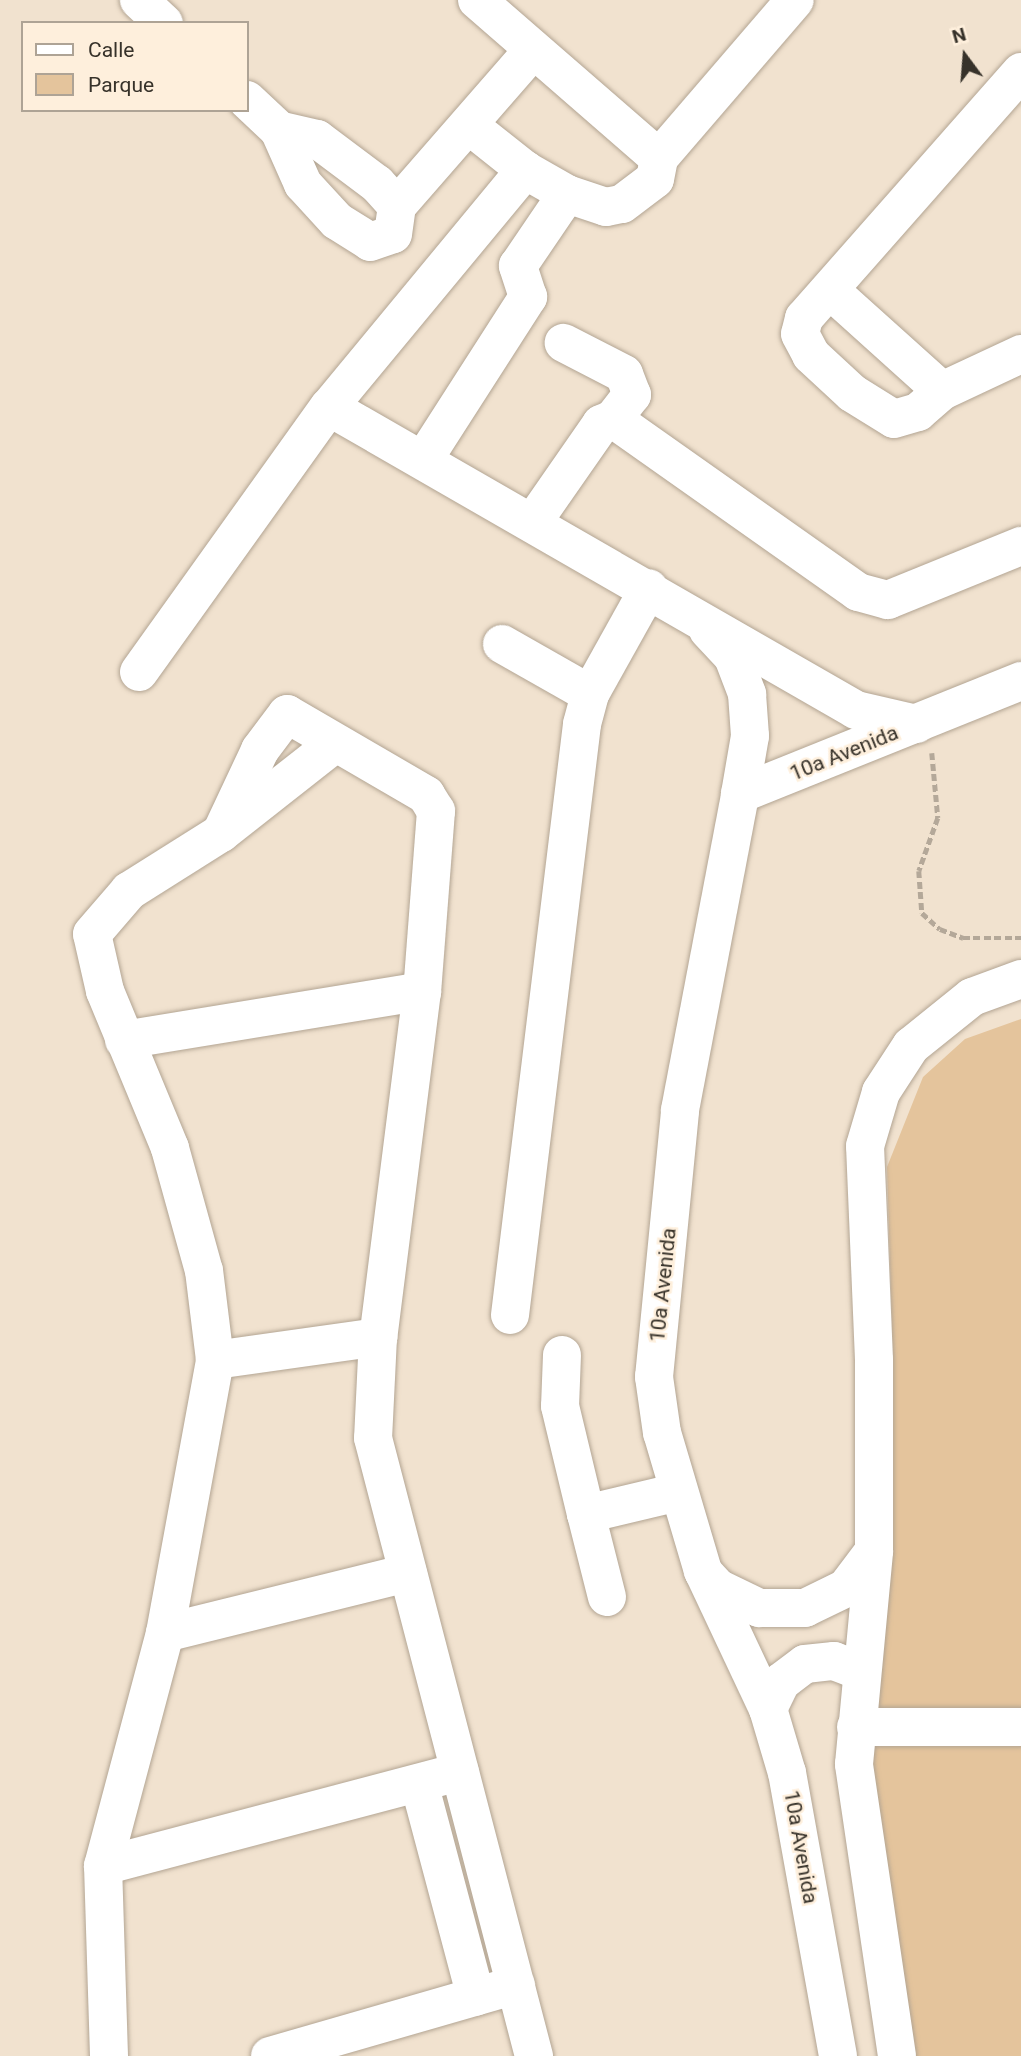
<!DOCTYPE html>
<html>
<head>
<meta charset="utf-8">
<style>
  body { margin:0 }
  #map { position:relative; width:1021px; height:2056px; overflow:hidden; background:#f1e2cf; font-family:Roboto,sans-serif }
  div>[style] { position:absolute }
  .green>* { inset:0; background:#e4c49c }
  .path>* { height:4.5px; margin-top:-2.25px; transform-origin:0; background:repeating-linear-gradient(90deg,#b4a899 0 7px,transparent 0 10.5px) }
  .roads { filter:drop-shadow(0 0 2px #b3a593) drop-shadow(0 0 2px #b3a593) }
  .minor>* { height:38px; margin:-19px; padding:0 19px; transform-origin:19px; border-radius:19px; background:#fff }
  span { translate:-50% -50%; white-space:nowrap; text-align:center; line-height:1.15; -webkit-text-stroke:5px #feefdc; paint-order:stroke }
  .street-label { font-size:21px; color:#37322a }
  .legend { position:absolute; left:21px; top:21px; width:228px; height:91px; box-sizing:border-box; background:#feefdc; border:2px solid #aea395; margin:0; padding:9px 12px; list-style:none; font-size:21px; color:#37322a }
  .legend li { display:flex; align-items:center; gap:14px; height:35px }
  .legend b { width:35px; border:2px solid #aea395 }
  .north { position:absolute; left:930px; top:21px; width:70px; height:70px; -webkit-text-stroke:5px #feefdc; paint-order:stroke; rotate:344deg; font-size:19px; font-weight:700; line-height:28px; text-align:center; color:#37322a }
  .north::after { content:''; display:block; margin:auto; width:24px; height:32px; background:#37322a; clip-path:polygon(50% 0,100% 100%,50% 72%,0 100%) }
</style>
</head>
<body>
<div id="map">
  <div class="green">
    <div style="clip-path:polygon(1021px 1019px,1021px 2056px,916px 2056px,871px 1791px,893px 1360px,887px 1167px,923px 1077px,965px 1039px)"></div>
  </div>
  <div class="path">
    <div style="left:932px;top:753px;width:65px;rotate:84.7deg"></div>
    <div style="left:938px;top:818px;width:56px;rotate:109.7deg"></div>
    <div style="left:919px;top:871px;width:42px;rotate:85.9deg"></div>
    <div style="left:922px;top:913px;width:24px;rotate:42deg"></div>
    <div style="left:940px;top:929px;width:25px;rotate:21deg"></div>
    <div style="left:963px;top:938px;width:58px"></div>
  </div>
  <div class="roads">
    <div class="minor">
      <div style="left:139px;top:0;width:34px;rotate:43deg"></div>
      <div style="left:477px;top:0;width:241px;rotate:41deg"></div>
      <div style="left:1021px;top:72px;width:328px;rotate:131.4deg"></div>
      <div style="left:804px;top:318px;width:16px;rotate:104deg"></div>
      <div style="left:800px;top:334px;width:24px;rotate:62deg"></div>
      <div style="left:811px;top:355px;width:56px;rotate:42.8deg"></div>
      <div style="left:852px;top:393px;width:49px;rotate:31.8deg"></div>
      <div style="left:894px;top:419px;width:25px;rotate:-16deg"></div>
      <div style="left:918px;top:412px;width:32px;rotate:-41deg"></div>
      <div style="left:942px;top:391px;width:87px;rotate:-25.1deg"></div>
      <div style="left:247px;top:100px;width:44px;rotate:43.2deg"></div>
      <div style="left:279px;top:130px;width:59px;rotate:66deg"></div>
      <div style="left:303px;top:184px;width:50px;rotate:47.4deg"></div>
      <div style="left:337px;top:221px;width:39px;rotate:32deg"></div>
      <div style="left:370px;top:242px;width:24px;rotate:-19deg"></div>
      <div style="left:393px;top:234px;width:28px;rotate:-82deg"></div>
      <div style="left:397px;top:206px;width:30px;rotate:-132deg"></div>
      <div style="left:377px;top:184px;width:75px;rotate:-143.1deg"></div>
      <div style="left:317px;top:139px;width:39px;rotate:-167deg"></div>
      <div style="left:471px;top:127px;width:69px;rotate:38.5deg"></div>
      <div style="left:525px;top:170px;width:48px;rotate:29.7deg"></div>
      <div style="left:567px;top:194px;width:41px;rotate:18.4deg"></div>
      <div style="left:606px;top:207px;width:16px;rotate:-11deg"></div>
      <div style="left:622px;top:204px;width:41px;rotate:-37.1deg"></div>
      <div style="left:655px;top:179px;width:21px;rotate:-79deg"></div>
      <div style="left:659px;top:158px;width:208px;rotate:-49.3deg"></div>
      <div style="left:397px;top:206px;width:207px;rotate:-48.9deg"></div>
      <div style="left:831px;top:291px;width:149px;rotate:42deg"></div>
      <div style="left:329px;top:407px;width:308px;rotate:-50.4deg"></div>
      <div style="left:613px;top:419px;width:300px;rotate:35.2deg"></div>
      <div style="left:858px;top:592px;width:31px;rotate:15deg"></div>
      <div style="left:888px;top:600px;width:144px;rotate:-22.1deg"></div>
      <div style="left:424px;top:459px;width:193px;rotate:-57.3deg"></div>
      <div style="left:528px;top:297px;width:33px;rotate:-108deg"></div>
      <div style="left:518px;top:266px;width:87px;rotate:-55.8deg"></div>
      <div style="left:533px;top:522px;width:119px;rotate:-55.2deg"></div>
      <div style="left:601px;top:424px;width:13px;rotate:-23deg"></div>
      <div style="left:613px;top:419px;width:31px;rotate:-52deg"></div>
      <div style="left:632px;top:395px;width:22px;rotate:-111deg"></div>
      <div style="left:624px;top:374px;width:68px;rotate:-152.7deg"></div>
      <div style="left:708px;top:630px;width:37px;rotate:47deg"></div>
      <div style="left:733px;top:657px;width:40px;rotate:69deg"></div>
      <div style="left:747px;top:694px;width:42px;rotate:85.9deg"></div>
      <div style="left:750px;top:736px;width:59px;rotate:99.8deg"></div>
      <div style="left:502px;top:644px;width:101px;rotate:29.6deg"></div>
      <div style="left:139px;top:672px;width:326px;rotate:-54.4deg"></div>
      <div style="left:329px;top:407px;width:608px;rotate:29.9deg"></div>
      <div style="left:856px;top:710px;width:62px;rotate:13.1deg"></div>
      <div style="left:221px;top:833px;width:92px;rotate:-64.8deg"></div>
      <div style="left:260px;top:750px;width:45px;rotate:-53.1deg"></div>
      <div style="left:287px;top:714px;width:161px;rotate:30.2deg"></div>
      <div style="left:426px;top:795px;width:19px;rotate:58deg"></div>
      <div style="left:436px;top:811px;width:181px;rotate:94.4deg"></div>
      <div style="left:422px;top:991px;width:349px;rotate:97.2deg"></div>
      <div style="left:378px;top:1337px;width:101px;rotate:92.8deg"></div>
      <div style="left:373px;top:1438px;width:639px;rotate:75.4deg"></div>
      <div style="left:124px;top:1040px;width:302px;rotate:-9.3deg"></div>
      <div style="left:510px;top:1315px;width:595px;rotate:-83.05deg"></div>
      <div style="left:582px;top:724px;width:31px;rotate:-75deg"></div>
      <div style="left:590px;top:694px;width:121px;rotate:-60.9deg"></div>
      <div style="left:562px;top:1355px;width:51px;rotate:92.2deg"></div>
      <div style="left:560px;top:1406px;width:111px;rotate:76.5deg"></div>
      <div style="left:215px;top:1360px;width:165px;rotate:-8deg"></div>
      <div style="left:704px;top:1573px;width:21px;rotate:47deg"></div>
      <div style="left:718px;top:1588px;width:46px;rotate:26deg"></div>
      <div style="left:759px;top:1608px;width:46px"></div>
      <div style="left:805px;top:1608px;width:46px;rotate:-26deg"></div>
      <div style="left:846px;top:1588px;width:46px;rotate:-52.9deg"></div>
      <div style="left:607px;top:1597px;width:86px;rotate:-104.2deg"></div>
      <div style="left:586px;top:1514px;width:95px;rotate:-13.4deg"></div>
      <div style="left:165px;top:1633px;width:250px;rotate:-13.9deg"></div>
      <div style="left:768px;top:1709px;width:30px;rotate:-64deg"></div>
      <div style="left:781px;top:1682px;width:30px;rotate:-37deg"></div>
      <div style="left:805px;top:1664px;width:29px;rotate:-6deg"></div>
      <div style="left:834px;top:1661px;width:30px;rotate:21deg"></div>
      <div style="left:856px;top:1727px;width:165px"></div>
      <div style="left:419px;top:1783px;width:221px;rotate:75.1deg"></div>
      <div style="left:103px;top:1866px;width:369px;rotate:-14.8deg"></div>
      <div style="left:109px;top:2056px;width:190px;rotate:-91.8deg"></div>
      <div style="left:103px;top:1866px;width:241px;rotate:-75.1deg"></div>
      <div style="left:165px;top:1633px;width:278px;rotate:-79.6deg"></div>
      <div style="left:215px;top:1360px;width:90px;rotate:-97deg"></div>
      <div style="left:204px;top:1271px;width:128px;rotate:-105.5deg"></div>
      <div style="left:170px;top:1148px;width:170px;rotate:-112.5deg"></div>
      <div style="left:105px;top:991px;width:58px;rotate:-102.8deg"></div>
      <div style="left:92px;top:934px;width:57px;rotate:-49.3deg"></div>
      <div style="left:129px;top:891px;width:109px;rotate:-32.2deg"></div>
      <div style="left:221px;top:833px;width:144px;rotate:-38.2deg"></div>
      <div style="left:270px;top:2056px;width:256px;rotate:-16.1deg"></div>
      <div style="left:838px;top:2056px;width:288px;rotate:-100.2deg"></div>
      <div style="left:787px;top:1773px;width:67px;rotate:-106.5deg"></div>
      <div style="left:768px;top:1709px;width:153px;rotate:-115.2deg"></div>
      <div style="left:703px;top:1571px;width:144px;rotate:-106.5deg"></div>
      <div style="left:662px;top:1433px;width:57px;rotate:-98.1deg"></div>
      <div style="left:654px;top:1377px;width:268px;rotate:-84.4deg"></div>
      <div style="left:680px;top:1110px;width:322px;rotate:-79.2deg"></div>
      <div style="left:740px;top:794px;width:303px;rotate:-21.9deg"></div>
      <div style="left:897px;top:2056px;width:295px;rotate:-98.4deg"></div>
      <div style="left:854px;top:1764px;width:214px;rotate:-84.6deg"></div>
      <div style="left:874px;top:1551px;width:191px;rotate:-90deg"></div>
      <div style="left:874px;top:1360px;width:214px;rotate:-92.4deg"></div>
      <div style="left:865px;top:1146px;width:56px;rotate:-73.5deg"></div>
      <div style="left:881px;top:1092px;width:55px;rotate:-56.9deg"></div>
      <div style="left:911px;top:1046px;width:78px;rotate:-38.8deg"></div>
      <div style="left:972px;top:997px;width:52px;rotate:-20.2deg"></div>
    </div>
  </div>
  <div class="street-label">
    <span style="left:844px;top:753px;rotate:-22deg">10a Avenida</span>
    <span style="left:663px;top:1285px;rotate:-84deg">10a Avenida</span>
    <span style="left:801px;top:1847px;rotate:80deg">10a Avenida</span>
  </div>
  <ul class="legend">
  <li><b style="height:9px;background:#fff"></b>Calle</li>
  <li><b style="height:19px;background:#e4c49c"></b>Parque</li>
  </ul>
  <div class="north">N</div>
</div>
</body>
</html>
